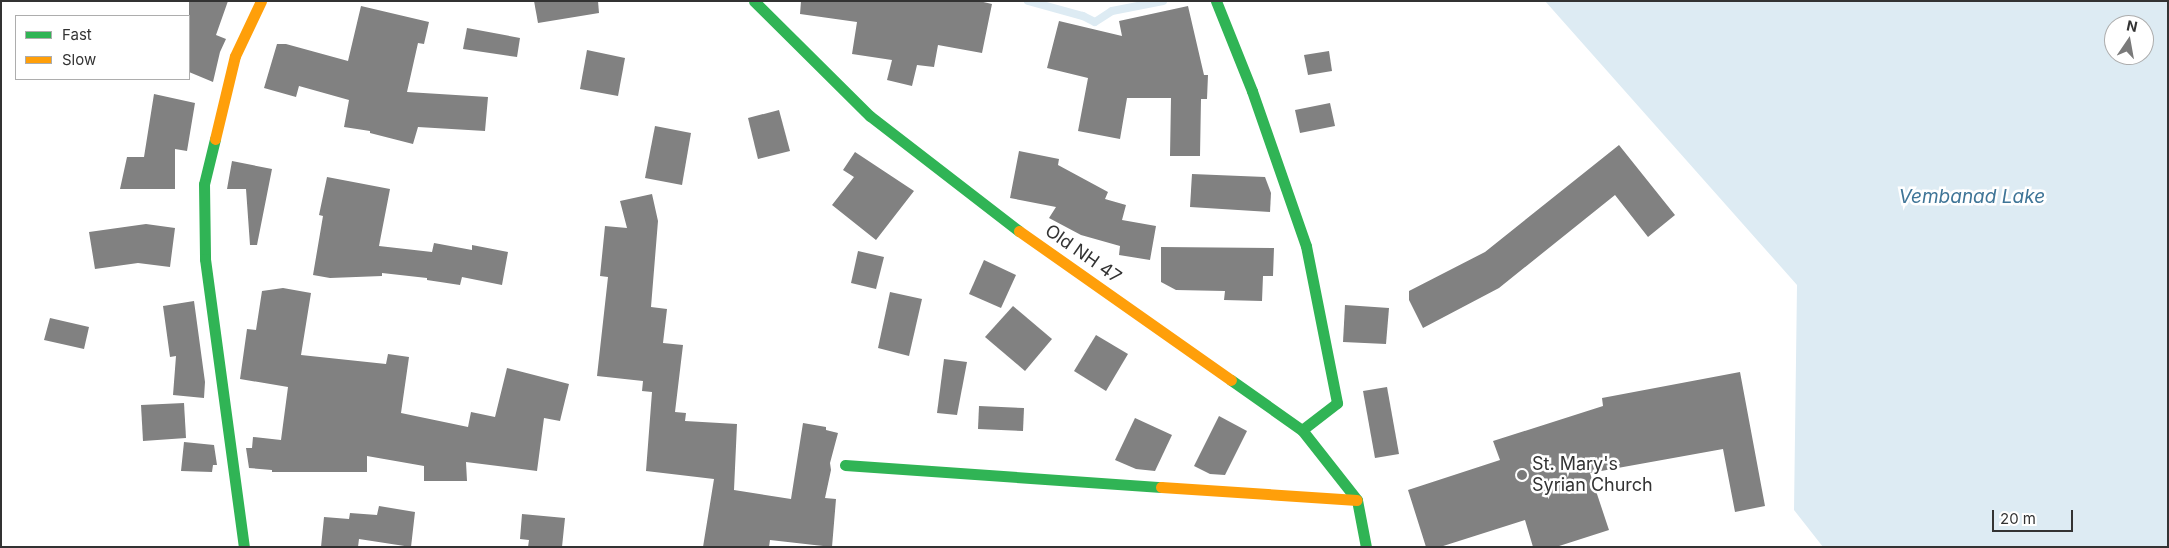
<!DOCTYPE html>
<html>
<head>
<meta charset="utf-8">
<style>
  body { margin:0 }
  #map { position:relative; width:2169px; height:548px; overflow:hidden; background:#fff; font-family:Inter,sans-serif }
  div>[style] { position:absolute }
  .water>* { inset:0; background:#ddebf3 }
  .stream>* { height:8px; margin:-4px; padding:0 4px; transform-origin:4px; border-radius:4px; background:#ddebf3 }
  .building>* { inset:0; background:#818181 }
  .fast>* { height:11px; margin:-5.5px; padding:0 5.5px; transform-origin:5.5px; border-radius:5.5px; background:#30b455 }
  .slow>* { height:11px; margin:-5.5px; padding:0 5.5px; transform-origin:5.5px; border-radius:5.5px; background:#ff9f0a }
  .dots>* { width:14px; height:14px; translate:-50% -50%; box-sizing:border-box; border:2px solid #fff; border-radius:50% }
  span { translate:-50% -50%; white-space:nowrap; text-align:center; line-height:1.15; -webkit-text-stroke:5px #fff; paint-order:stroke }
  .street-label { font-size:18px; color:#333 }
  .poi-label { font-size:18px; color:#333 }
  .left { translate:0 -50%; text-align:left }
  .water-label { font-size:19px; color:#3f7597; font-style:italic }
  .frame { position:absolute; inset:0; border:2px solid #333; pointer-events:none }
  .legend { position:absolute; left:15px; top:15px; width:175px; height:65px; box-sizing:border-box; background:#fff; border:1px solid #adadad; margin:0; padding:6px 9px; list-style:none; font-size:15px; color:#333 }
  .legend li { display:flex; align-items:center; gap:10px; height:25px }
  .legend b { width:25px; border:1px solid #adadad }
  .north { position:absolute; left:2104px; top:15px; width:50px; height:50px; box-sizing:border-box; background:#fff; border:1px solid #adadad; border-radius:50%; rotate:12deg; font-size:14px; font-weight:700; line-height:20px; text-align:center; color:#333 }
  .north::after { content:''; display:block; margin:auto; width:18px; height:22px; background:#7a7a7a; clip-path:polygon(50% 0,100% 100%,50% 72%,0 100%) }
  .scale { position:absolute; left:1992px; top:510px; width:81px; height:22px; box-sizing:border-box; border:2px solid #333; border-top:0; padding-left:6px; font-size:15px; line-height:18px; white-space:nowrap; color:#333; -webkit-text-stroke:4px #fff; paint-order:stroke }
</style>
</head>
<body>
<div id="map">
  <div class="water">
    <div style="clip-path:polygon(evenodd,1545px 1px,2168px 1px,2168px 547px,1823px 547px,1794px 510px,1797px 285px,1545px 1px,2114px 25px,2144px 25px,2144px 55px,2114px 55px,2114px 25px)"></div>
  </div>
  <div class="stream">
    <div style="left:1028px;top:1px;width:57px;rotate:15.3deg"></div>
    <div style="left:1083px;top:16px;width:13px;rotate:27deg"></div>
    <div style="left:1095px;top:22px;width:20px;rotate:-33deg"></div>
    <div style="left:1112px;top:11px;width:52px;rotate:-11.1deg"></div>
  </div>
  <div class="building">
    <div style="clip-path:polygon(189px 1px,228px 1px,216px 35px,226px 39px,220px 52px,213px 82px,189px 72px)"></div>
    <div style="clip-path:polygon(534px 1px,598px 1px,599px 13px,538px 23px)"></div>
    <div style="clip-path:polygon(801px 1px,979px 1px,992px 4px,982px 53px,938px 45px,934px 67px,917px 65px,912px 86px,887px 80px,892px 60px,852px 54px,857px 22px,800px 14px)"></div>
    <div style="clip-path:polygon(361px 6px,429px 22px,424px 44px,418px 43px,407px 92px,488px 97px,485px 131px,418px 127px,413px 144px,370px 133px,370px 131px,344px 127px,349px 100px,299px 86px,296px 97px,264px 88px,277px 44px,286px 44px,348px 61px)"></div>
    <div style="clip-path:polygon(1188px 6px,1204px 75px,1208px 75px,1207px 99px,1201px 99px,1200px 156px,1170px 156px,1171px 98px,1127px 98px,1120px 139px,1078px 131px,1088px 78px,1047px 68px,1059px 21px,1122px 36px,1119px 21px)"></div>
    <div style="clip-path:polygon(467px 28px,520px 38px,517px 57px,463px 49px)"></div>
    <div style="clip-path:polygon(587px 50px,625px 58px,618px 96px,580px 89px)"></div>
    <div style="clip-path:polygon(1329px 51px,1332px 71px,1308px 75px,1304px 55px)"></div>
    <div style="clip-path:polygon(154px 94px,195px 103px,187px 151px,175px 149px,175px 189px,120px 189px,127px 157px,144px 157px)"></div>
    <div style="clip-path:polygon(1330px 103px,1335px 126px,1300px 133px,1295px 110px)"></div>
    <div style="clip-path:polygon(779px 110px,790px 151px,758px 159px,748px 118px)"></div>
    <div style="clip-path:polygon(655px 126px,691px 133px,682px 185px,645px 178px)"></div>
    <div style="clip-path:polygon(1619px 145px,1675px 215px,1648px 237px,1615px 195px,1499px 288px,1423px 328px,1409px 300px,1409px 291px,1485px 252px)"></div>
    <div style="clip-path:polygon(1019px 151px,1059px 159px,1058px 165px,1108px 192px,1105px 199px,1126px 205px,1122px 220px,1156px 226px,1150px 260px,1119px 255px,1120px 246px,1081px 235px,1049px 218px,1056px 207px,1010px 198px)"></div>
    <div style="clip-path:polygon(855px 152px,914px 191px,876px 240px,832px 205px,854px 177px,843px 170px)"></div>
    <div style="clip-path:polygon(232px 161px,272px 169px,257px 245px,250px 245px,246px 189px,227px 189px)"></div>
    <div style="clip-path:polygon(1192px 174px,1265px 177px,1271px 193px,1270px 212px,1190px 207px)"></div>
    <div style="clip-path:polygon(327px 177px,390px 189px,379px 246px,432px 252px,434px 243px,472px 250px,472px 245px,508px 252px,502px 285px,462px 277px,460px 285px,427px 280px,427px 278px,382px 273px,382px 276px,330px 278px,313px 275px,323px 216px,319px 215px)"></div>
    <div style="clip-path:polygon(652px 194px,658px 221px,651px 307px,667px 309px,663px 343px,683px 345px,675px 412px,686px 413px,685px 421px,737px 424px,734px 490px,791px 499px,803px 423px,826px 427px,826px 430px,838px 433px,830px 463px,831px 470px,825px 498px,836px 499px,832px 547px,770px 540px,769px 547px,703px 547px,714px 479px,646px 471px,652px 392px,642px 391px,643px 381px,597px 376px,608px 277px,600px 276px,605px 226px,627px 228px,620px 201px)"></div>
    <div style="clip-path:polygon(146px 224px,175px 228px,170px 267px,138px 263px,95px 269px,89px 232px)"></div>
    <div style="clip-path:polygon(1161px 247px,1274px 248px,1273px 276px,1263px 276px,1262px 301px,1224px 300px,1225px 291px,1176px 290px,1161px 282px)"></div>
    <div style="clip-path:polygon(858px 251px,884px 257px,876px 289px,851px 283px)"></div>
    <div style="clip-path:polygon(984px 260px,1016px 275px,1001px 308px,969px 294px)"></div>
    <div style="clip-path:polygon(283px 288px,311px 293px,301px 355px,386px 364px,388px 354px,409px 357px,401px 413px,468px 427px,471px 412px,495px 417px,507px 368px,569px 384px,560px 421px,544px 418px,537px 471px,466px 462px,467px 481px,424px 481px,424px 466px,367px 456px,367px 472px,272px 472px,272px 470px,249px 468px,246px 448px,252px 448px,253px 437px,281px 440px,288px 387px,240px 379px,247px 329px,256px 330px,262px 291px)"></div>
    <div style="clip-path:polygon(890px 292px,922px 299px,909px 356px,878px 348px)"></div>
    <div style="clip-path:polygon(194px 301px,205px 382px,204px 398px,173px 395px,176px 356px,170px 357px,163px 306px)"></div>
    <div style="clip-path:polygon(1345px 305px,1389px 308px,1386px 344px,1343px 342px)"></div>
    <div style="clip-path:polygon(1013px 306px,1052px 339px,1025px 371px,985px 337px)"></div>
    <div style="clip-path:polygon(50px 318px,89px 327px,84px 349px,44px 340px)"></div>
    <div style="clip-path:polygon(1096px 335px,1128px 354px,1106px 391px,1074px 371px)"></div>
    <div style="clip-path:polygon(944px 359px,967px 362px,957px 415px,937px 413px)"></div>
    <div style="clip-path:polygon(1740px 372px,1765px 506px,1735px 512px,1723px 449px,1590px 473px,1609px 530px,1556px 547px,1533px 547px,1525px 520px,1440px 547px,1426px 547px,1408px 490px,1500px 460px,1493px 441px,1603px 406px,1602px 398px)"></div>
    <div style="clip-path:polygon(1387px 387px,1399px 454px,1375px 458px,1363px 391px)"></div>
    <div style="clip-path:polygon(184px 403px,186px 438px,143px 441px,141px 405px)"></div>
    <div style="clip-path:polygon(979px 406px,1024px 408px,1023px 431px,978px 429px)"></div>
    <div style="clip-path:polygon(1219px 416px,1247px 431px,1225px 475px,1210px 474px,1194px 466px)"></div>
    <div style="clip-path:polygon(1135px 418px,1172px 435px,1155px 471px,1136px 469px,1115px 460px)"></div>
    <div style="clip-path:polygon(184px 442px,214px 445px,217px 465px,213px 465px,212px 472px,181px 471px)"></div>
    <div style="clip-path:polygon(379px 506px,415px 512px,411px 547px,359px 539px,358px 547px,321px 547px,324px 517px,349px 519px,350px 513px,377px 515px)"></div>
    <div style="clip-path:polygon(522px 514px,565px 518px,562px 547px,528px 547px,529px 540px,520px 539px)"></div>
  </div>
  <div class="fast">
    <div style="left:754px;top:1px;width:163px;rotate:44.8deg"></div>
    <div style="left:870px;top:116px;width:188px;rotate:37.7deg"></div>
    <div style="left:1216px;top:1px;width:97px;rotate:68.2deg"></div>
    <div style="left:1252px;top:91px;width:164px;rotate:70.8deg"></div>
    <div style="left:1306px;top:246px;width:160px;rotate:78.8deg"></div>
    <div style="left:1337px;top:403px;width:44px;rotate:142.4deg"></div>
    <div style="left:215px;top:139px;width:46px;rotate:103.7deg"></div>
    <div style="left:204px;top:184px;width:75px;rotate:89.2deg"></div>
    <div style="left:205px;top:259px;width:291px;rotate:82.3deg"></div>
    <div style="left:1231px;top:380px;width:87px;rotate:35.2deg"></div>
    <div style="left:1302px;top:430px;width:89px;rotate:51.8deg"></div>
    <div style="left:1357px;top:500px;width:48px;rotate:79.2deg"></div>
    <div style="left:845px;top:465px;width:317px;rotate:4deg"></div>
  </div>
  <div class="slow">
    <div style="left:215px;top:139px;width:85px;rotate:-76.5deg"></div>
    <div style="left:235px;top:56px;width:61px;rotate:-64.7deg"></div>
    <div style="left:1019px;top:231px;width:259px;rotate:35.1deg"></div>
    <div style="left:1161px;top:487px;width:196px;rotate:3.8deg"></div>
  </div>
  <div class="dots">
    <div style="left:1522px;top:475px;background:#7a7a7a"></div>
  </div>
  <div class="street-label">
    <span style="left:1083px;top:254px;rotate:35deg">Old NH 47</span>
  </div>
  <div class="poi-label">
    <span class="left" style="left:1532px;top:475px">St. Mary's<br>Syrian Church</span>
  </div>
  <div class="water-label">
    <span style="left:1972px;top:197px">Vembanad Lake</span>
  </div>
  <div class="frame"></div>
  <ul class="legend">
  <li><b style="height:6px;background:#30b455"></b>Fast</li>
  <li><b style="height:6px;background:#ff9f0a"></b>Slow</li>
  </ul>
  <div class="north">N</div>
  <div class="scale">20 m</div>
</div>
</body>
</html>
